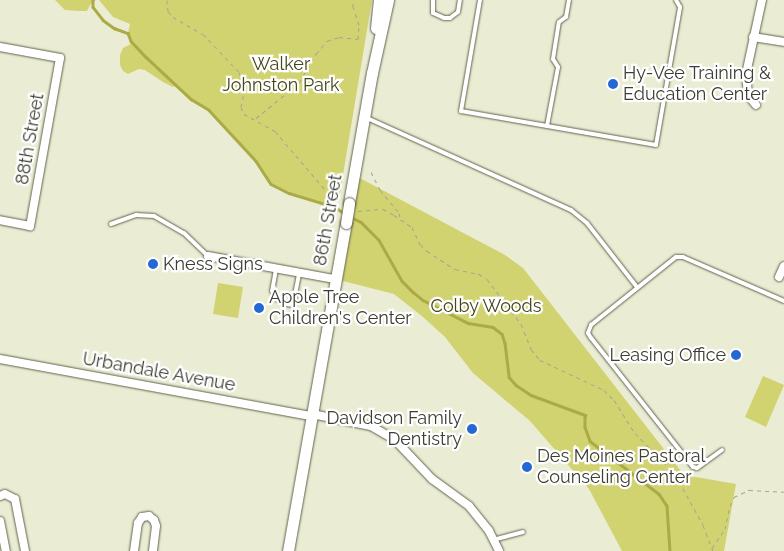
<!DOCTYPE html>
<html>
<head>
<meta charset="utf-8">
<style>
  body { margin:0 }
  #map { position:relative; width:784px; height:551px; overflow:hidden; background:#eaecd3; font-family:Raleway,sans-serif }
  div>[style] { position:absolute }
  .green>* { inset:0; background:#d1d371 }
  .stream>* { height:2.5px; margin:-1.25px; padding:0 1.25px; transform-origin:1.25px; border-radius:1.25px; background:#aaab44 }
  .path>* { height:1px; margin-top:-0.5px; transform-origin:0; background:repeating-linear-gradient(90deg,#a4a693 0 4px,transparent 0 8px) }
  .roads { filter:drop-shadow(0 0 1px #62634e) drop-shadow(0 0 1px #62634e) }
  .service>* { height:4px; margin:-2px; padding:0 2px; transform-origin:2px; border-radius:2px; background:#fff }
  .minor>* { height:8px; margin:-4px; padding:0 4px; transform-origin:4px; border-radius:4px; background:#fff }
  .primary>* { height:11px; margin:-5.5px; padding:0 5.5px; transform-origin:5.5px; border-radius:5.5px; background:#fff }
  .bridges { filter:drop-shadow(0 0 1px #62634e) drop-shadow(0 0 1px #62634e) }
  .primary-bridge>* { height:11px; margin:-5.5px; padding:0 5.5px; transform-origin:5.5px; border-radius:5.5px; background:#fff }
  .dots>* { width:14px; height:14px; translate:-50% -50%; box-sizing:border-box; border:2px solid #fff; border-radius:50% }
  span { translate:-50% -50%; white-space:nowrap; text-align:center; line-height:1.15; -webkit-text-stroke:4.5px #fff; paint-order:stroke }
  .park-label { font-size:18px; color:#45461c }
  .poi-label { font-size:18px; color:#3c3d33 }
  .left { translate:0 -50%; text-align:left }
  .right { translate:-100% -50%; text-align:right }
  .street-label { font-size:18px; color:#3c3d33 }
</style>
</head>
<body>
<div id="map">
  <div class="green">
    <div style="clip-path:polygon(55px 0,96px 0,90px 5px,87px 11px,80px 11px,65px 10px)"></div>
    <div style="clip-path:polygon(99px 0,372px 0,340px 193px,337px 194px,335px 207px,289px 193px,271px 184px,256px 161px,209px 110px,191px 99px,177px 85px,173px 87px,163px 82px,145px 70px,139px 69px,128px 74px,123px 71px,120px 65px,120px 55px,123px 48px,133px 43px,128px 33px,130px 24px,113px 17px)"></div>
    <div style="clip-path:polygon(354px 175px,505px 255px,523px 268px,684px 475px,736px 484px,724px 551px,622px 551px,589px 489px,530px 421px,473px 373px,445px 337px,423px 317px,394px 294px,335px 279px)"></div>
    <div style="clip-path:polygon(218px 283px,243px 287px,238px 318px,213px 314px)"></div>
    <div style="clip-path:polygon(763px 376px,784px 385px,766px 427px,745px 417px)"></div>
  </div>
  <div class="stream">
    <div style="left:93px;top:0;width:7px;rotate:90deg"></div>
    <div style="left:93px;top:7px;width:16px;rotate:52deg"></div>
    <div style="left:103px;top:20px;width:14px;rotate:36deg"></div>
    <div style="left:114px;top:28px;width:15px;rotate:20deg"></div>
    <div style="left:128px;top:33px;width:9px;rotate:69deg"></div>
    <div style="left:131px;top:41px;width:22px;rotate:47deg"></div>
    <div style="left:146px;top:57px;width:62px;rotate:43deg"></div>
    <div style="left:191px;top:99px;width:21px;rotate:31deg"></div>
    <div style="left:209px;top:110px;width:69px;rotate:47.3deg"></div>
    <div style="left:256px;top:161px;width:27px;rotate:57deg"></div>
    <div style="left:271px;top:184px;width:20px;rotate:27deg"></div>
    <div style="left:289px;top:193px;width:48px;rotate:16.9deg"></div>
    <div style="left:335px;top:207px;width:11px;rotate:34deg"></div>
    <div style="left:351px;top:217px;width:11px;rotate:27deg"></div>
    <div style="left:361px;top:222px;width:25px;rotate:45deg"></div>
    <div style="left:379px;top:240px;width:47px;rotate:60.7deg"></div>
    <div style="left:402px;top:281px;width:16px;rotate:45deg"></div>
    <div style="left:413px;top:292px;width:13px;rotate:39deg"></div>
    <div style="left:423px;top:300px;width:51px;rotate:27.1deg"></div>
    <div style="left:468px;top:323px;width:25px;rotate:9deg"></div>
    <div style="left:493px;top:327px;width:11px;rotate:38deg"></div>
    <div style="left:502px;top:334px;width:9px;rotate:72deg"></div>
    <div style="left:505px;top:343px;width:34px;rotate:83deg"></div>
    <div style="left:509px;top:377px;width:11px;rotate:49deg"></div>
    <div style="left:516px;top:385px;width:18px;rotate:34deg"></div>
    <div style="left:531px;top:395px;width:58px;rotate:20.3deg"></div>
    <div style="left:585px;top:415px;width:12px;rotate:90deg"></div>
    <div style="left:585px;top:427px;width:15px;rotate:70deg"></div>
    <div style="left:590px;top:441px;width:87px;rotate:37.5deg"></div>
    <div style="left:659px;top:494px;width:14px;rotate:56deg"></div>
    <div style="left:667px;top:506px;width:45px;rotate:86.2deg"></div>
  </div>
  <div class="path">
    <div style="left:167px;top:0;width:11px;rotate:85deg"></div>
    <div style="left:168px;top:11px;width:8px;rotate:50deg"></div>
    <div style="left:173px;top:17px;width:34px;rotate:30deg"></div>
    <div style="left:203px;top:34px;width:52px;rotate:46.5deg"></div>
    <div style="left:239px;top:72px;width:17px;rotate:69deg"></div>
    <div style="left:245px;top:88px;width:19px;rotate:102deg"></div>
    <div style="left:241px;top:107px;width:8px;rotate:67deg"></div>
    <div style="left:244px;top:114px;width:35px;rotate:29deg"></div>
    <div style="left:275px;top:131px;width:82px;rotate:49.5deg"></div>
    <div style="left:328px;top:193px;width:14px;rotate:39deg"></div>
    <div style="left:256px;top:118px;width:55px;rotate:-39.1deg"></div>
    <div style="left:299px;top:83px;width:34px;rotate:-60deg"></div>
    <div style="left:316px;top:54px;width:17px;rotate:-50deg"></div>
    <div style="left:327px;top:41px;width:13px;rotate:-18deg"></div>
    <div style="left:339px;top:37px;width:19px;rotate:6deg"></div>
    <div style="left:358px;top:39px;width:14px;rotate:-86deg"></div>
    <div style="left:359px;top:25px;width:19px;rotate:-108deg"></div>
    <div style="left:353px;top:7px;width:7px;rotate:-90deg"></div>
    <div style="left:371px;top:172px;width:20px;rotate:63deg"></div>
    <div style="left:380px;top:190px;width:30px;rotate:50deg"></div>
    <div style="left:399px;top:213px;width:4px;rotate:76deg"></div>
    <div style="left:358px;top:211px;width:25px;rotate:-5deg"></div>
    <div style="left:383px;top:209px;width:13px;rotate:29deg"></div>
    <div style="left:394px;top:215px;width:22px;rotate:34deg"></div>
    <div style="left:412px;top:227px;width:19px;rotate:65deg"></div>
    <div style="left:420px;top:244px;width:10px;rotate:45deg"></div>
    <div style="left:427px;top:251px;width:33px;rotate:33deg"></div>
    <div style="left:455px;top:269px;width:25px;rotate:12deg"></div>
    <div style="left:479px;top:274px;width:9px;rotate:32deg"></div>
    <div style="left:487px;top:279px;width:56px;rotate:52.9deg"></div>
    <div style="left:521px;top:324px;width:27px;rotate:68deg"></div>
    <div style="left:531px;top:349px;width:14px;rotate:51deg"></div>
    <div style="left:540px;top:360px;width:71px;rotate:25.1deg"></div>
    <div style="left:604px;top:390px;width:14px;rotate:45deg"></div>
    <div style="left:614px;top:400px;width:39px;rotate:58deg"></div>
    <div style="left:635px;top:433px;width:57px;rotate:45.7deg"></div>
    <div style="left:675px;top:474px;width:58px;rotate:61.2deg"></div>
    <div style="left:703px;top:525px;width:28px;rotate:69deg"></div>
    <div style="left:712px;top:548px;width:23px;rotate:-56deg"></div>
    <div style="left:725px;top:529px;width:24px;rotate:-78deg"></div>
    <div style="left:730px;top:506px;width:10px;rotate:-66deg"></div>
    <div style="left:734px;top:497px;width:17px;rotate:-25deg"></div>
    <div style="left:749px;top:490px;width:35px;rotate:3deg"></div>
  </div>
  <div class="roads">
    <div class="service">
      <div style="left:433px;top:0;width:13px;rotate:90deg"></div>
      <div style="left:433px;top:13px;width:12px;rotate:24deg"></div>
      <div style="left:444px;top:18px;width:6px"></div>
      <div style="left:450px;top:18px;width:10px;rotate:-37deg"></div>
      <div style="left:458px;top:12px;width:12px;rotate:-81deg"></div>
      <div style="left:480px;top:0;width:113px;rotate:99.7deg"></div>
      <div style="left:461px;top:111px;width:198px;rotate:9.9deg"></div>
      <div style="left:656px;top:145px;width:140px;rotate:-80.1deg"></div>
      <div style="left:680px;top:7px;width:8px;rotate:-120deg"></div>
      <div style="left:367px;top:118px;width:224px;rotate:24.3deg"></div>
      <div style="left:571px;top:210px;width:21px;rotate:39deg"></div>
      <div style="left:587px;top:223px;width:81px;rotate:52deg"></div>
      <div style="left:547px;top:126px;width:60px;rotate:-79.4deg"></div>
      <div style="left:558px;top:67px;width:9px;rotate:-122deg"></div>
      <div style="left:553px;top:59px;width:37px;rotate:-81deg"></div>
      <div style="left:559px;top:22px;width:9px;rotate:-36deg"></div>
      <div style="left:566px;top:17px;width:17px;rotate:-80deg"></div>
      <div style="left:111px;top:224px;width:27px;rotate:-20deg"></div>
      <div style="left:136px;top:215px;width:18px;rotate:3deg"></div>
      <div style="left:154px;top:216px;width:34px;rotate:30deg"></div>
      <div style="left:184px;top:233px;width:33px;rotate:44deg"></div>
      <div style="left:276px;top:269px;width:22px;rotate:100deg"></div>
      <div style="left:272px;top:291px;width:9px;rotate:58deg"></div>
      <div style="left:277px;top:299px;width:10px;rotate:29deg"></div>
      <div style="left:286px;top:304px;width:7px;rotate:8deg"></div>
      <div style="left:293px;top:305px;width:33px;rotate:-79deg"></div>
      <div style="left:722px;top:450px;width:31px;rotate:144deg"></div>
      <div style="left:697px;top:468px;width:4px;rotate:-166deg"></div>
      <div style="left:693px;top:467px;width:164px;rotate:-128.3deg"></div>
      <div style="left:591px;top:338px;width:6px;rotate:-121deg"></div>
      <div style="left:588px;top:333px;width:9px;rotate:-69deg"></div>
      <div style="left:591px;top:325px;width:109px;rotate:-38.7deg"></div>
      <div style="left:676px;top:257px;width:7px"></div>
      <div style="left:683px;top:257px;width:110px;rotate:23.5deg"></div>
      <div style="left:493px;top:540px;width:31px;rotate:-15deg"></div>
    </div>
    <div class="minor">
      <div style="left:753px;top:37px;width:31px;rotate:9deg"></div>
      <div style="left:0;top:47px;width:61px;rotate:10.4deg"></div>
      <div style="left:60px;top:58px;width:171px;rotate:100.1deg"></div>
      <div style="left:30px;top:226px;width:31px;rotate:-169deg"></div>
      <div style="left:756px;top:105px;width:13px;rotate:-129deg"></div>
      <div style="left:748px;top:95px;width:21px;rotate:-95deg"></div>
      <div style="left:746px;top:74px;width:76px;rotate:-77.8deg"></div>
      <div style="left:208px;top:256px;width:129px;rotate:10.3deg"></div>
      <div style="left:779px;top:277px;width:12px;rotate:-66deg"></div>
      <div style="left:0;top:359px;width:317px;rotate:10.4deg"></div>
      <div style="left:312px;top:414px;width:60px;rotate:11.5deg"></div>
      <div style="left:371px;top:426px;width:28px;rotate:30deg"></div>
      <div style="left:395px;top:440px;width:54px;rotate:46.5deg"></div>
      <div style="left:432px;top:479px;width:46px;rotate:36.1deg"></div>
      <div style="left:469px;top:506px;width:32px;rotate:51deg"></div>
      <div style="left:489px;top:531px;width:22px;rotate:63deg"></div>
      <div style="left:0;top:496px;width:5px;rotate:-22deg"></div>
      <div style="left:5px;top:494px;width:11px;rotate:27deg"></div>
      <div style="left:15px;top:499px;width:53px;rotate:79.1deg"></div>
      <div style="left:0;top:521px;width:31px;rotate:79deg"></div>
      <div style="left:134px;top:551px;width:28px;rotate:-82deg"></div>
      <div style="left:138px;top:523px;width:7px;rotate:-56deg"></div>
      <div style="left:142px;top:517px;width:7px;rotate:-8deg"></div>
      <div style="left:149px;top:516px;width:6px;rotate:39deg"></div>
      <div style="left:154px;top:520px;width:6px;rotate:72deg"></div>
      <div style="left:156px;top:526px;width:25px;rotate:97deg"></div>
    </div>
    <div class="primary">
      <div style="left:376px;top:28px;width:28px;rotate:-84deg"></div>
      <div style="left:349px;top:203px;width:132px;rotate:-80deg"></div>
      <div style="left:372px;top:73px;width:75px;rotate:-77.6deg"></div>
      <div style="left:288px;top:551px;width:333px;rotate:-80deg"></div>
    </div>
  </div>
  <div class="bridges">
    <div class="primary-bridge">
      <div style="left:346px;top:223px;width:20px;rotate:-81deg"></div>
    </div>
  </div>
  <div class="dots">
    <div style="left:613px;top:84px;background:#2568d4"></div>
    <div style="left:153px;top:264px;background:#2568d4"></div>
    <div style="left:259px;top:308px;background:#2568d4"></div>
    <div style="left:736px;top:355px;background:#2568d4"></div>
    <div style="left:472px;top:429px;background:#2568d4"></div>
    <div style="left:527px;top:467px;background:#2568d4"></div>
  </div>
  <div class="park-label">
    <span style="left:281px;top:75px">Walker<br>Johnston Park</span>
    <span style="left:486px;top:306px">Colby Woods</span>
  </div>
  <div class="poi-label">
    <span class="left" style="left:623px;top:84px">Hy-Vee Training &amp;<br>Education Center</span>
    <span class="left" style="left:163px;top:264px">Kness Signs</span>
    <span class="left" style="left:269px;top:308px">Apple Tree<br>Children's Center</span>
    <span class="right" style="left:726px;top:355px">Leasing Office</span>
    <span class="right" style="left:462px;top:429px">Davidson Family<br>Dentistry</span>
    <span class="left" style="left:537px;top:467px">Des Moines Pastoral<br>Counseling Center</span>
  </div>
  <div class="street-label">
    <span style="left:30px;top:139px;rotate:-80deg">88th Street</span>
    <span style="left:328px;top:220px;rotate:-80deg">86th Street</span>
    <span style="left:159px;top:372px;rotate:10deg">Urbandale Avenue</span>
  </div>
</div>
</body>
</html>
